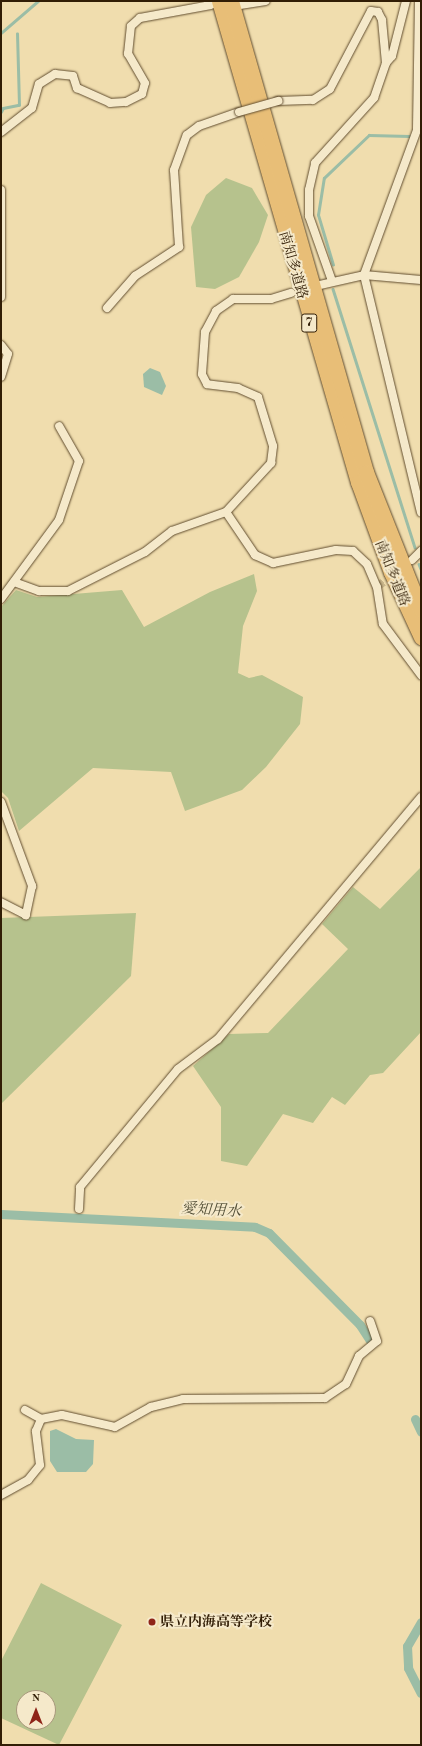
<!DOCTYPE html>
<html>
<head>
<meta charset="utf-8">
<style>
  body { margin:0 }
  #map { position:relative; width:422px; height:1746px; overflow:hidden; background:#f0ddae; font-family:"Old Standard TT","Noto Serif JP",serif }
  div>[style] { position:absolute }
  .green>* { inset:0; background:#b6c28d }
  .water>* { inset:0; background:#9bbda6 }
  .stream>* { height:2.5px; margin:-1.25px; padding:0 1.25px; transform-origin:1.25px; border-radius:1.25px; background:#9bbda6 }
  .canal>* { height:9px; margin:-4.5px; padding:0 4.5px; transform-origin:4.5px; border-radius:4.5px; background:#9bbda6 }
  .street-tunnel>* { height:8px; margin-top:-4px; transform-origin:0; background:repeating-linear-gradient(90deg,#cab78c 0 8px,transparent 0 12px) }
  .roads { filter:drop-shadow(0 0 1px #614d2f) drop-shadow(0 0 1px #614d2f) }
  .street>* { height:8px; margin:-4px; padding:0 4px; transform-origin:4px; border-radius:4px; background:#f5e9ca }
  .highway>* { height:15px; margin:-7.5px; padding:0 7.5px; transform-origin:7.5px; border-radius:7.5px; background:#e8be77 }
  .bridges { filter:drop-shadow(0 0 1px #614d2f) drop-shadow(0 0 1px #614d2f) }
  .street-bridge>* { height:8px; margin:-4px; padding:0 4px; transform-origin:4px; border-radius:4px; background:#f5e9ca }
  .dots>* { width:11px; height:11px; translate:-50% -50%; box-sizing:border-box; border:2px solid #f5e9ca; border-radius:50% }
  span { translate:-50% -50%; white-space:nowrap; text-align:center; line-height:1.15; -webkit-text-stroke:4px #f5e9ca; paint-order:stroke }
  .shield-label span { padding:1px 3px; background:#f5e9ca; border:1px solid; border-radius:3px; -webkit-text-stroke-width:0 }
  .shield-label { font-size:13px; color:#311d05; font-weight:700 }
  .street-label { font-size:14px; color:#311d05 }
  .poi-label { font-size:14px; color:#311d05; font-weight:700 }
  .left { translate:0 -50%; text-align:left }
  .water-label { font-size:15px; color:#514d35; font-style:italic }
  .frame { position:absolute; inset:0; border:2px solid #311d05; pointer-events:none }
  .north { position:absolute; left:16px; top:1690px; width:40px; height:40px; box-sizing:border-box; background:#f5e9ca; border:1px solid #a7977b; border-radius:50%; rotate:0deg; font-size:11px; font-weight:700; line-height:16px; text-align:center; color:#311d05 }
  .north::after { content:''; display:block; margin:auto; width:14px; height:18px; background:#8f2418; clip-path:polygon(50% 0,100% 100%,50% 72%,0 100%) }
</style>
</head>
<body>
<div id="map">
  <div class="green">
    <div style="clip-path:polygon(226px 178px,252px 188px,268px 215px,259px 242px,239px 277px,215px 289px,196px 287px,191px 227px,206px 195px)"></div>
    <div style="clip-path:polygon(254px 574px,257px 591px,243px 626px,238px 673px,249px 678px,262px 675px,303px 697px,300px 724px,266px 767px,242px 790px,185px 811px,171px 772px,93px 768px,19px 831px,8px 798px,1px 791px,1px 607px,16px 590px,37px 597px,122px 590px,144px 627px,210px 592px)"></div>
    <div style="clip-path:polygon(421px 867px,421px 1032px,383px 1073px,370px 1075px,345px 1105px,332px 1097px,313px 1123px,283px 1114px,247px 1166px,221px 1161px,221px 1107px,193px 1066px,229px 1034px,268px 1033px,348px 949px,322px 924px,353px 887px,380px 909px)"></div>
    <div style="clip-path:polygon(136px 913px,131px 976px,1px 1104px,1px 918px)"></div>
    <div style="clip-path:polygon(evenodd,41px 1583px,122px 1625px,59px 1745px,1px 1718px,1px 1661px,41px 1583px,24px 1698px,48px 1698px,48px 1722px,24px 1722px,24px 1698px)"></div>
  </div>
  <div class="water">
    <div style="clip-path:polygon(150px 368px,160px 372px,166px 386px,162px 395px,144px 387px,143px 374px)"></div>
    <div style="clip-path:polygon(56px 1429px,76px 1439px,94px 1440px,93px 1464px,86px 1472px,57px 1472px,50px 1461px,50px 1431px)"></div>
  </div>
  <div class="stream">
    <div style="left:1px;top:33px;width:49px;rotate:-40.9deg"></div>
    <div style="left:1px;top:112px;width:4px;rotate:-63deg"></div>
    <div style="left:3px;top:108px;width:16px;rotate:-11deg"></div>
    <div style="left:19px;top:105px;width:71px;rotate:-91.6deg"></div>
    <div style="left:333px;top:265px;width:52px;rotate:-106.7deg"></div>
    <div style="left:318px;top:215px;width:37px;rotate:-81deg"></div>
    <div style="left:324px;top:178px;width:62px;rotate:-43.7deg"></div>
    <div style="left:369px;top:135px;width:40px;rotate:1.4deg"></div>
    <div style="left:333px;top:289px;width:271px;rotate:72.4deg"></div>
    <div style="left:419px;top:564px;width:5px;rotate:68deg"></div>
  </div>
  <div class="canal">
    <div style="left:1px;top:1214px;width:254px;rotate:2.9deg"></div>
    <div style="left:255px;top:1227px;width:15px;rotate:23deg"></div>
    <div style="left:269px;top:1233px;width:129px;rotate:45.3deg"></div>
    <div style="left:360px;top:1325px;width:20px;rotate:57deg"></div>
    <div style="left:415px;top:1419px;width:14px;rotate:65deg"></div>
    <div style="left:421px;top:1622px;width:28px;rotate:120deg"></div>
    <div style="left:407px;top:1646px;width:22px;rotate:87deg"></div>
    <div style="left:408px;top:1668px;width:28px;rotate:63deg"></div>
  </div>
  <div class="street-tunnel">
    <div style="left:377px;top:587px;width:21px;rotate:-37deg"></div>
  </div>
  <div class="roads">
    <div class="street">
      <div style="left:419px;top:1px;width:129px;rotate:90.9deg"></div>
      <div style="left:417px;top:130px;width:154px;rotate:110.1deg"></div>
      <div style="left:364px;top:275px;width:244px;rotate:76.5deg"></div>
      <div style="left:240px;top:5px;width:26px;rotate:-9deg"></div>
      <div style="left:278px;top:101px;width:35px;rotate:-2deg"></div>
      <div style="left:313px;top:100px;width:20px;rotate:-33deg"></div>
      <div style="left:330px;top:89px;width:88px;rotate:-62.3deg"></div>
      <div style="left:371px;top:11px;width:7px;rotate:8deg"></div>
      <div style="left:378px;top:12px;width:9px;rotate:63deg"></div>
      <div style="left:382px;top:20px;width:43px;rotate:84.7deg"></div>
      <div style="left:1px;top:132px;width:39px;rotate:-38deg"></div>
      <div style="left:32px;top:108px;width:25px;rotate:-74deg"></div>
      <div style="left:39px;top:84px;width:19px;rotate:-32deg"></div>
      <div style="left:55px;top:74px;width:18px;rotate:6deg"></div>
      <div style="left:73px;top:76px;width:13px;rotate:72deg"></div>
      <div style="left:77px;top:88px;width:36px;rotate:24deg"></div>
      <div style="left:110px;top:103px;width:16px;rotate:-4deg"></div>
      <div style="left:126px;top:102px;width:18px;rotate:-27deg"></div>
      <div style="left:142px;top:94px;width:11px;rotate:-75deg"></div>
      <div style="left:145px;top:83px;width:34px;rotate:-120deg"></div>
      <div style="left:128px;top:54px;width:28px;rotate:-84deg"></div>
      <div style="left:131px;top:26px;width:12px;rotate:-42deg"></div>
      <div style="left:140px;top:18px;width:72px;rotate:-10.4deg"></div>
      <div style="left:1px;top:190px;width:107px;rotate:90deg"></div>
      <div style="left:332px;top:281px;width:69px;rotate:-109.5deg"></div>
      <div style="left:309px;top:216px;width:26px;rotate:-90deg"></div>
      <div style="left:309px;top:190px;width:28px;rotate:-77deg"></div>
      <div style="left:315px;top:163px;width:88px;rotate:-47.8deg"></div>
      <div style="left:374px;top:98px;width:37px;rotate:-71deg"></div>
      <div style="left:386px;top:63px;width:9px;rotate:-49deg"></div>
      <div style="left:392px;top:56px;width:57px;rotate:-75.7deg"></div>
      <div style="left:320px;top:285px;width:45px;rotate:-12.8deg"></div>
      <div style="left:364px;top:275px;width:57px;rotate:5deg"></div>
      <div style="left:107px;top:308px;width:43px;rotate:-48.8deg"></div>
      <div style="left:135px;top:276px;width:53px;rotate:-33.4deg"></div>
      <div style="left:179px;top:247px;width:77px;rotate:-93.7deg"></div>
      <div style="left:174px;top:170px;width:37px;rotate:-70deg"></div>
      <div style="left:187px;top:135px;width:15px;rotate:-37deg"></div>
      <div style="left:199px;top:126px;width:42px;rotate:-19.3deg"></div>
      <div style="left:1px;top:345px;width:11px;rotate:52deg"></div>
      <div style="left:8px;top:354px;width:24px;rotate:107deg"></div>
      <div style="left:226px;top:512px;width:52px;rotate:56deg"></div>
      <div style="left:255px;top:555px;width:20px;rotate:24deg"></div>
      <div style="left:273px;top:563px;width:64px;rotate:-11.7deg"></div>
      <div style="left:336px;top:550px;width:17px;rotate:3deg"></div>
      <div style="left:353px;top:551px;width:19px;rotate:43deg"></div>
      <div style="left:367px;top:564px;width:25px;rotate:67deg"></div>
      <div style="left:377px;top:587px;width:37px;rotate:81deg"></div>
      <div style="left:383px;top:624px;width:64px;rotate:53.3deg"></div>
      <div style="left:412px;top:560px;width:13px;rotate:-45deg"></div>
      <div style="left:14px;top:582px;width:27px;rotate:20deg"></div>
      <div style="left:39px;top:591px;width:29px"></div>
      <div style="left:68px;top:591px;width:86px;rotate:-26.9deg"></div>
      <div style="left:145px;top:552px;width:34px;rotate:-38deg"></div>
      <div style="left:172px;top:531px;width:57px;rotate:-19.4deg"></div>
      <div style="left:226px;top:512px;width:67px;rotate:-47.4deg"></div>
      <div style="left:271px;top:463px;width:17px;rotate:-83deg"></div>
      <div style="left:273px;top:446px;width:51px;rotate:-107deg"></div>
      <div style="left:258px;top:397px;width:22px;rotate:-156deg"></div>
      <div style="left:238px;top:388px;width:31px;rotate:-173deg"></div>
      <div style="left:207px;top:384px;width:11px;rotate:-117deg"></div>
      <div style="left:202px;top:374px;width:42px;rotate:-85.9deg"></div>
      <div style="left:205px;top:332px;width:24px;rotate:-62deg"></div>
      <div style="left:216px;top:311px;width:21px;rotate:-35deg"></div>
      <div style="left:233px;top:299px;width:38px"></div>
      <div style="left:271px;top:299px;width:21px;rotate:-17deg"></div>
      <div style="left:1px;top:599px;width:98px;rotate:-53.7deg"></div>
      <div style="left:59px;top:520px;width:62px;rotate:-71.3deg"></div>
      <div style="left:79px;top:461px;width:40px;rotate:-119.7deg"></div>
      <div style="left:1px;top:802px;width:90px;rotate:69.7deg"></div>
      <div style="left:32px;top:886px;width:30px;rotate:102deg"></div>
      <div style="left:26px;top:915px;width:28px;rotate:-153deg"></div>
      <div style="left:79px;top:1209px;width:22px;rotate:-87deg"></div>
      <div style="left:80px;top:1187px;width:153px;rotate:-50.3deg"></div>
      <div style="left:178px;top:1069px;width:50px;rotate:-36.9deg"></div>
      <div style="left:218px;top:1039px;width:316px;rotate:-50deg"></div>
      <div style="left:25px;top:1410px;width:18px;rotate:29deg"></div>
      <div style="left:41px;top:1419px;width:21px;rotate:-11deg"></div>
      <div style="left:62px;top:1415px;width:54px;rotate:12.8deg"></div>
      <div style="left:115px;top:1427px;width:41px;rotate:-29.1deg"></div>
      <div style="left:151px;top:1407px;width:33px;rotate:-14deg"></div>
      <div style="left:183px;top:1399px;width:142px;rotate:-0.4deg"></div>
      <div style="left:325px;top:1398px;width:25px;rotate:-34deg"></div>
      <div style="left:346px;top:1384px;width:31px;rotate:-65deg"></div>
      <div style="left:359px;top:1356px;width:23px;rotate:-40deg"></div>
      <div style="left:377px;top:1341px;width:21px;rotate:-109deg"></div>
      <div style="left:1px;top:1495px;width:31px;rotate:-29deg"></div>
      <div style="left:28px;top:1480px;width:19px;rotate:-51deg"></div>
      <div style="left:40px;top:1465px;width:34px;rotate:-97deg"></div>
      <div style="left:36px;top:1431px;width:13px;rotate:-67deg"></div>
    </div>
    <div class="highway">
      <div style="left:219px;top:1px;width:501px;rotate:73.88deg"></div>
      <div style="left:358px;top:482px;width:96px;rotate:69.9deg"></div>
      <div style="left:391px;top:572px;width:72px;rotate:65.2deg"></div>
      <div style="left:231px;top:1px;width:490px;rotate:74deg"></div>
      <div style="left:366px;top:472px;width:149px;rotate:68.3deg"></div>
    </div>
  </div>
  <div class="bridges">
    <div class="street-bridge">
      <div style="left:239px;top:112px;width:41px;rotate:-15.8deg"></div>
    </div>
  </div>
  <div class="dots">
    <div style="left:152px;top:1622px;background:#8f2418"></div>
  </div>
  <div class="shield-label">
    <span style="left:309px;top:323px">7</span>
  </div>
  <div class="street-label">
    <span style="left:293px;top:265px;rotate:74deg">南知多道路</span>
    <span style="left:392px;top:573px;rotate:68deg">南知多道路</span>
  </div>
  <div class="poi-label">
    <span class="left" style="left:160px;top:1622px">県立内海高等学校</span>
  </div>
  <div class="water-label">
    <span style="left:211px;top:1211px;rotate:3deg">愛知用水</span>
  </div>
  <div class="frame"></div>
  <div class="north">N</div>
</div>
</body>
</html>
